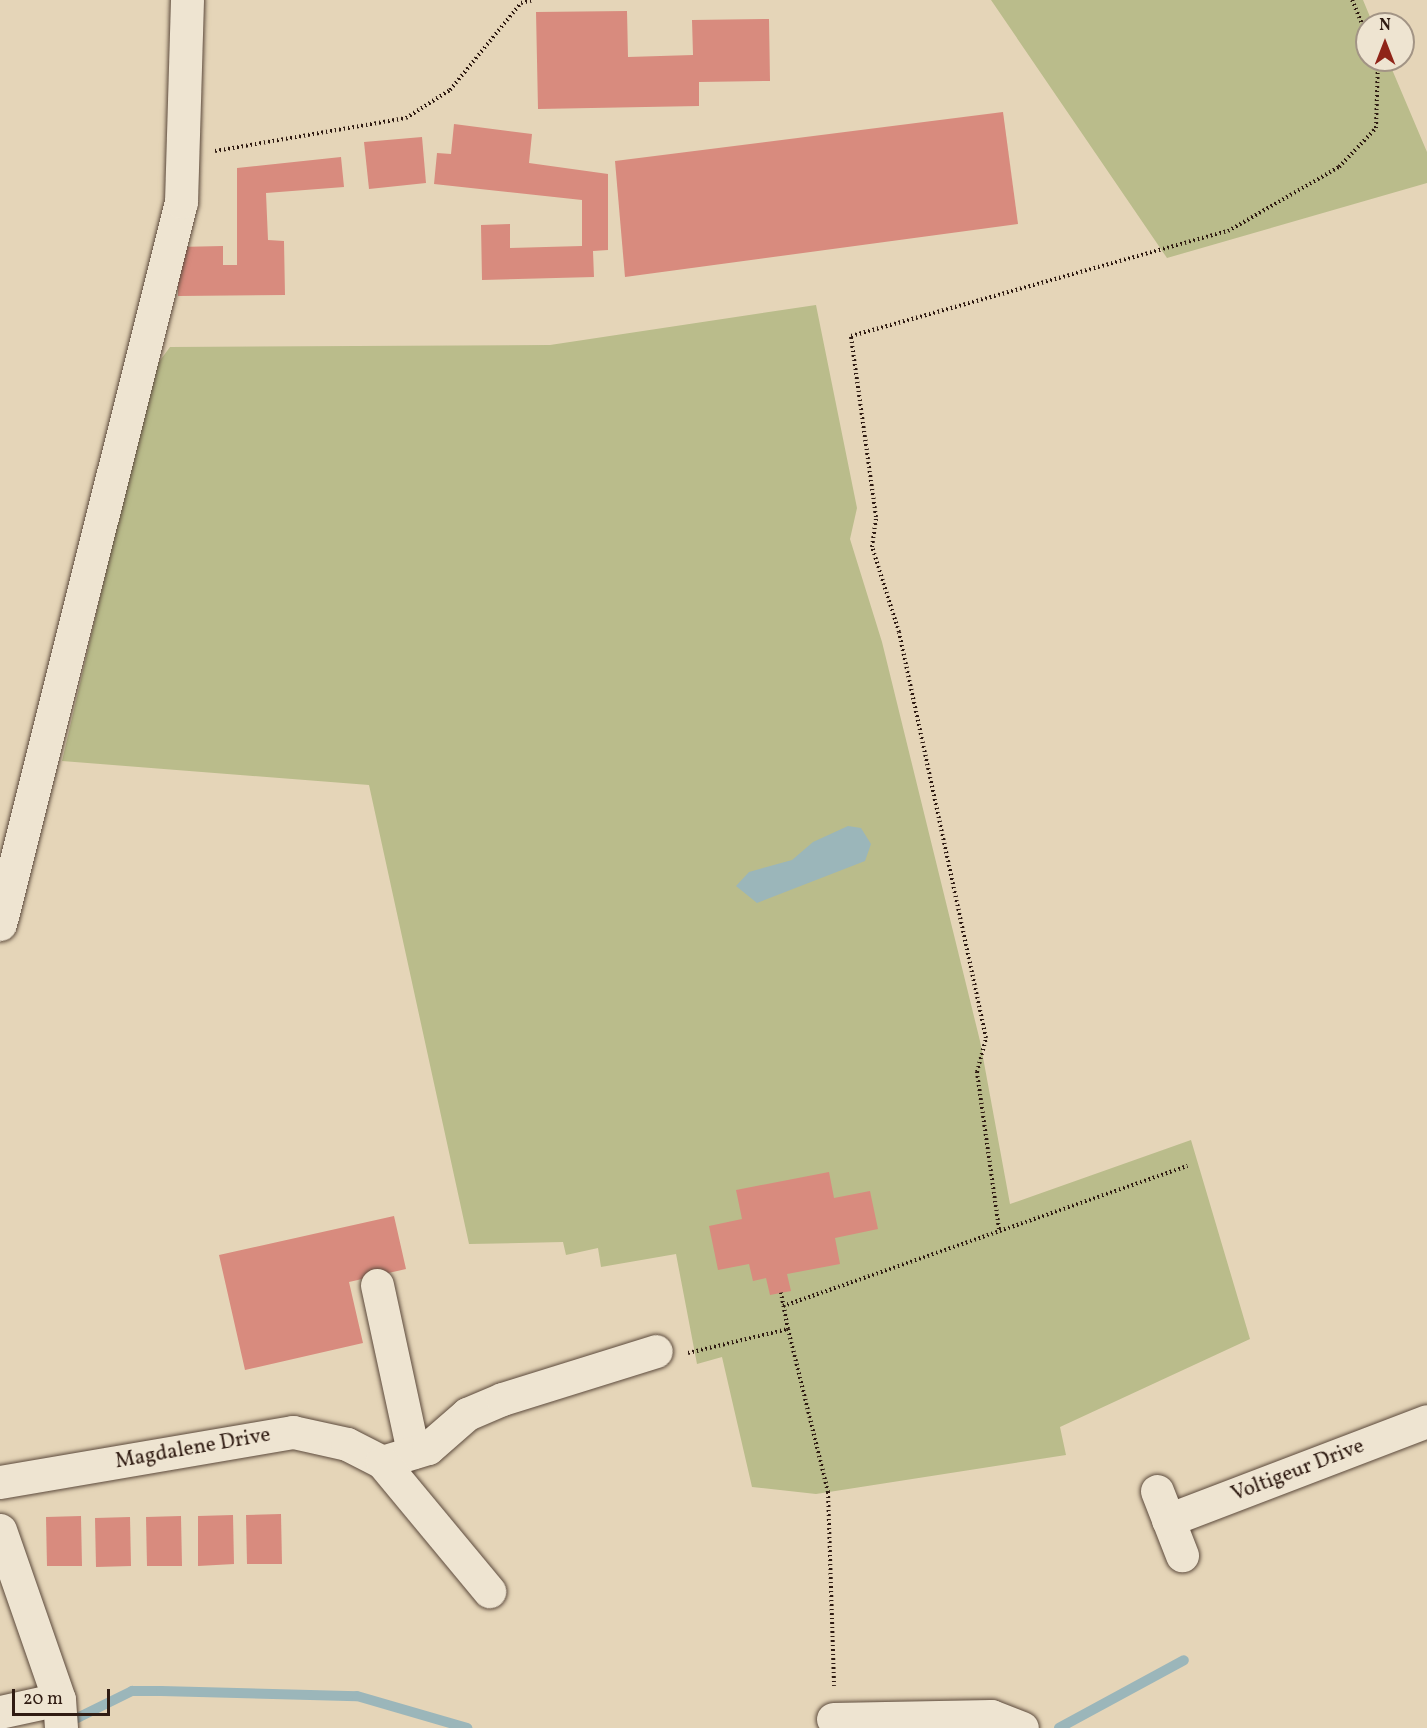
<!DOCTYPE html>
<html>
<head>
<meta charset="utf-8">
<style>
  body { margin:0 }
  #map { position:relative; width:1427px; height:1728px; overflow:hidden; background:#e5d5b8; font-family:Vollkorn,serif }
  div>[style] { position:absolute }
  .green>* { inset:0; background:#babc8b }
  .water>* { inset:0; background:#9bb6ba }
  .stream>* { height:10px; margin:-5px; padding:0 5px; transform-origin:5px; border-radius:5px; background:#9bb6ba }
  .building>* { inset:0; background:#d88b7e }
  .path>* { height:4px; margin-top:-2px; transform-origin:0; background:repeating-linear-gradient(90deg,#2f1b12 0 1.5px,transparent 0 4.5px) }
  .roads { filter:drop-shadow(0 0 2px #5c4a3c) drop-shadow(0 0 2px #5c4a3c) }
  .minor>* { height:33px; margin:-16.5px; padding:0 16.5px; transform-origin:16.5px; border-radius:16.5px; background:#eee4d1 }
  span { translate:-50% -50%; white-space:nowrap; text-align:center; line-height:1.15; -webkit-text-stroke:4.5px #eee4d1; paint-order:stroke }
  .street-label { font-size:21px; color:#2f1b12 }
  .north { position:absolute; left:1355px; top:12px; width:60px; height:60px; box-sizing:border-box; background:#eee4d1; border:2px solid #a29485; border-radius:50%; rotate:0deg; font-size:16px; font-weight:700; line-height:24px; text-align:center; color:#2f1b12 }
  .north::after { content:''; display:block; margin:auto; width:21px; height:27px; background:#8f2418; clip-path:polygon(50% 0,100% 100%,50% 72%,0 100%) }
  .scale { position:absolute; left:12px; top:1689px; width:98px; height:27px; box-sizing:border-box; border:3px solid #2f1b12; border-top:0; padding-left:8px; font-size:18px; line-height:21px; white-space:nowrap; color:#2f1b12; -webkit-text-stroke:4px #eee4d1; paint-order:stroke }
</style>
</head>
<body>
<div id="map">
  <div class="green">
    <div style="clip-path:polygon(991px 0,1363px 0,1373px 24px,1367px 24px,1367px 60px,1388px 60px,1427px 152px,1427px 183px,1167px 258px)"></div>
    <div style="clip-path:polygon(816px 305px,857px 508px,850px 539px,882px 642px,980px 1041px,1010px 1204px,1191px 1140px,1250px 1339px,1060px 1427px,1066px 1455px,816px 1494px,752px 1487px,722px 1357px,697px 1364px,676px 1254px,601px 1267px,598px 1248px,566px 1255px,563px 1242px,469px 1244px,369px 785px,62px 761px,153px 370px,170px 347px,550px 345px)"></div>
  </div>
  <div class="water">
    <div style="clip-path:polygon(848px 826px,861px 828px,871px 844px,865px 861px,757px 903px,736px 886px,749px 872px,792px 860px,813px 842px)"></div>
  </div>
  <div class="stream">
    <div style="left:65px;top:1724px;width:75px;rotate:-26.2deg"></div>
    <div style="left:132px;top:1691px;width:29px"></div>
    <div style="left:161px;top:1691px;width:196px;rotate:1.5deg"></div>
    <div style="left:357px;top:1696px;width:115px;rotate:16.2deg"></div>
    <div style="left:1059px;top:1728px;width:142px;rotate:-28.5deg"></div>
  </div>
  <div class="building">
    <div style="clip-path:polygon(627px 11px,628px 57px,693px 55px,692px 20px,769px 19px,770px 81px,699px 82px,699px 106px,538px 109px,536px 12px)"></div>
    <div style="clip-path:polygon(1003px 112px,1018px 224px,625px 277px,615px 161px)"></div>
    <div style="clip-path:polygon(454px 124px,532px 134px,529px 163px,608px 174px,608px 250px,593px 251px,594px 277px,482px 280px,481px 225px,510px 224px,510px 248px,582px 246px,582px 200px,434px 184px,437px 153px,451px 154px)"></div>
    <div style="clip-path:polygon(422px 137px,426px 183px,369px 189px,364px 142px)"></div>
    <div style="clip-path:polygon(341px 157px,344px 187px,266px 193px,268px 240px,284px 241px,285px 295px,178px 296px,178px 247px,223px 246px,223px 265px,237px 265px,237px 168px)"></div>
    <div style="clip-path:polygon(829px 1172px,834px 1198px,870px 1191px,878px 1229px,835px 1238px,840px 1264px,787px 1274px,791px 1291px,770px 1295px,766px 1278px,753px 1281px,749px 1264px,718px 1270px,709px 1226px,742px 1219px,736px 1190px)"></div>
    <div style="clip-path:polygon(394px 1216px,406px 1269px,349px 1282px,363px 1343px,245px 1370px,219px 1255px)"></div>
    <div style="clip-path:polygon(281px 1514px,282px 1564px,247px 1564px,246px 1515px)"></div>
    <div style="clip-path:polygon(233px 1515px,234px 1564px,198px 1566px,198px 1516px)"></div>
    <div style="clip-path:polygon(81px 1516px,82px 1566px,47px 1566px,46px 1517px)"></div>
    <div style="clip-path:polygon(181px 1516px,182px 1566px,147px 1566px,146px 1517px)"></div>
    <div style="clip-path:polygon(130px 1517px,131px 1566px,96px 1567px,95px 1518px)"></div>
  </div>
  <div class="path">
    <div style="left:1352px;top:0;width:38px;rotate:67deg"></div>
    <div style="left:215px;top:151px;width:194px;rotate:-9.8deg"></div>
    <div style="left:406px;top:118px;width:52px;rotate:-32.5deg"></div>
    <div style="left:450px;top:90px;width:112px;rotate:-50.8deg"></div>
    <div style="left:521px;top:3px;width:12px;rotate:-14deg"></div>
    <div style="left:999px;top:1229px;width:159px;rotate:-98deg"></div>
    <div style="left:977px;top:1072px;width:35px;rotate:-75deg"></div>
    <div style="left:986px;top:1038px;width:415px;rotate:-102.1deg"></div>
    <div style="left:899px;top:632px;width:89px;rotate:-107.6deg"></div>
    <div style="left:872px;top:547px;width:30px;rotate:-82deg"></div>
    <div style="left:876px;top:517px;width:183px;rotate:-97.9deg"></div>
    <div style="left:851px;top:336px;width:391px;rotate:-15.6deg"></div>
    <div style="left:1228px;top:231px;width:128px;rotate:-30deg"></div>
    <div style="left:1339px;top:167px;width:54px;rotate:-46.5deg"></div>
    <div style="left:1376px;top:128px;width:68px;rotate:-88.3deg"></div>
    <div style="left:783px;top:1306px;width:428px;rotate:-19.1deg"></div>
    <div style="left:788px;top:1329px;width:168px;rotate:76.2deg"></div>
    <div style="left:828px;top:1492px;width:194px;rotate:88.2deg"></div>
    <div style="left:688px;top:1353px;width:103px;rotate:-13.5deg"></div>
    <div style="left:788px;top:1329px;width:37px;rotate:-101deg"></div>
  </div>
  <div class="roads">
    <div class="minor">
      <div style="left:0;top:924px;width:744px;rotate:-75.93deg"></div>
      <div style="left:181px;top:202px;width:202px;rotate:-88.3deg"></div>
      <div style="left:377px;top:1285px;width:171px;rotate:77.8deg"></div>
      <div style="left:382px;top:1462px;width:48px;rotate:-16.9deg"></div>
      <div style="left:428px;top:1448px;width:52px;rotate:-41.1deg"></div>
      <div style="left:467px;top:1414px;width:38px;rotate:-23deg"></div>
      <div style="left:502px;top:1399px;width:161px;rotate:-17.3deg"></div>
      <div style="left:0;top:1482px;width:297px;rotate:-9.7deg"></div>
      <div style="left:293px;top:1432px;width:55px;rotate:12.5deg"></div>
      <div style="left:347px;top:1444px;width:39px;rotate:27deg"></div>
      <div style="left:382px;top:1462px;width:168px;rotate:50.3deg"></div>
      <div style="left:1157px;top:1491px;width:69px;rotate:68.7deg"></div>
      <div style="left:1168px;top:1520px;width:277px;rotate:-20.9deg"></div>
      <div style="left:0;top:1530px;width:179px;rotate:70.8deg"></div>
      <div style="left:59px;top:1699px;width:29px;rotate:86deg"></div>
      <div style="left:0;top:1712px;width:60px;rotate:-12.4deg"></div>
      <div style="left:833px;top:1719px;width:158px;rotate:-1.1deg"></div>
      <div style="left:991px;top:1716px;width:33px;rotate:21deg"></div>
    </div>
  </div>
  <div class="street-label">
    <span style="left:193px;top:1449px;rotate:-10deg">Magdalene Drive</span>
    <span style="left:1298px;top:1471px;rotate:-21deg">Voltigeur Drive</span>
  </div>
  <div class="north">N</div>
  <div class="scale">20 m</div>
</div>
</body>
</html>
